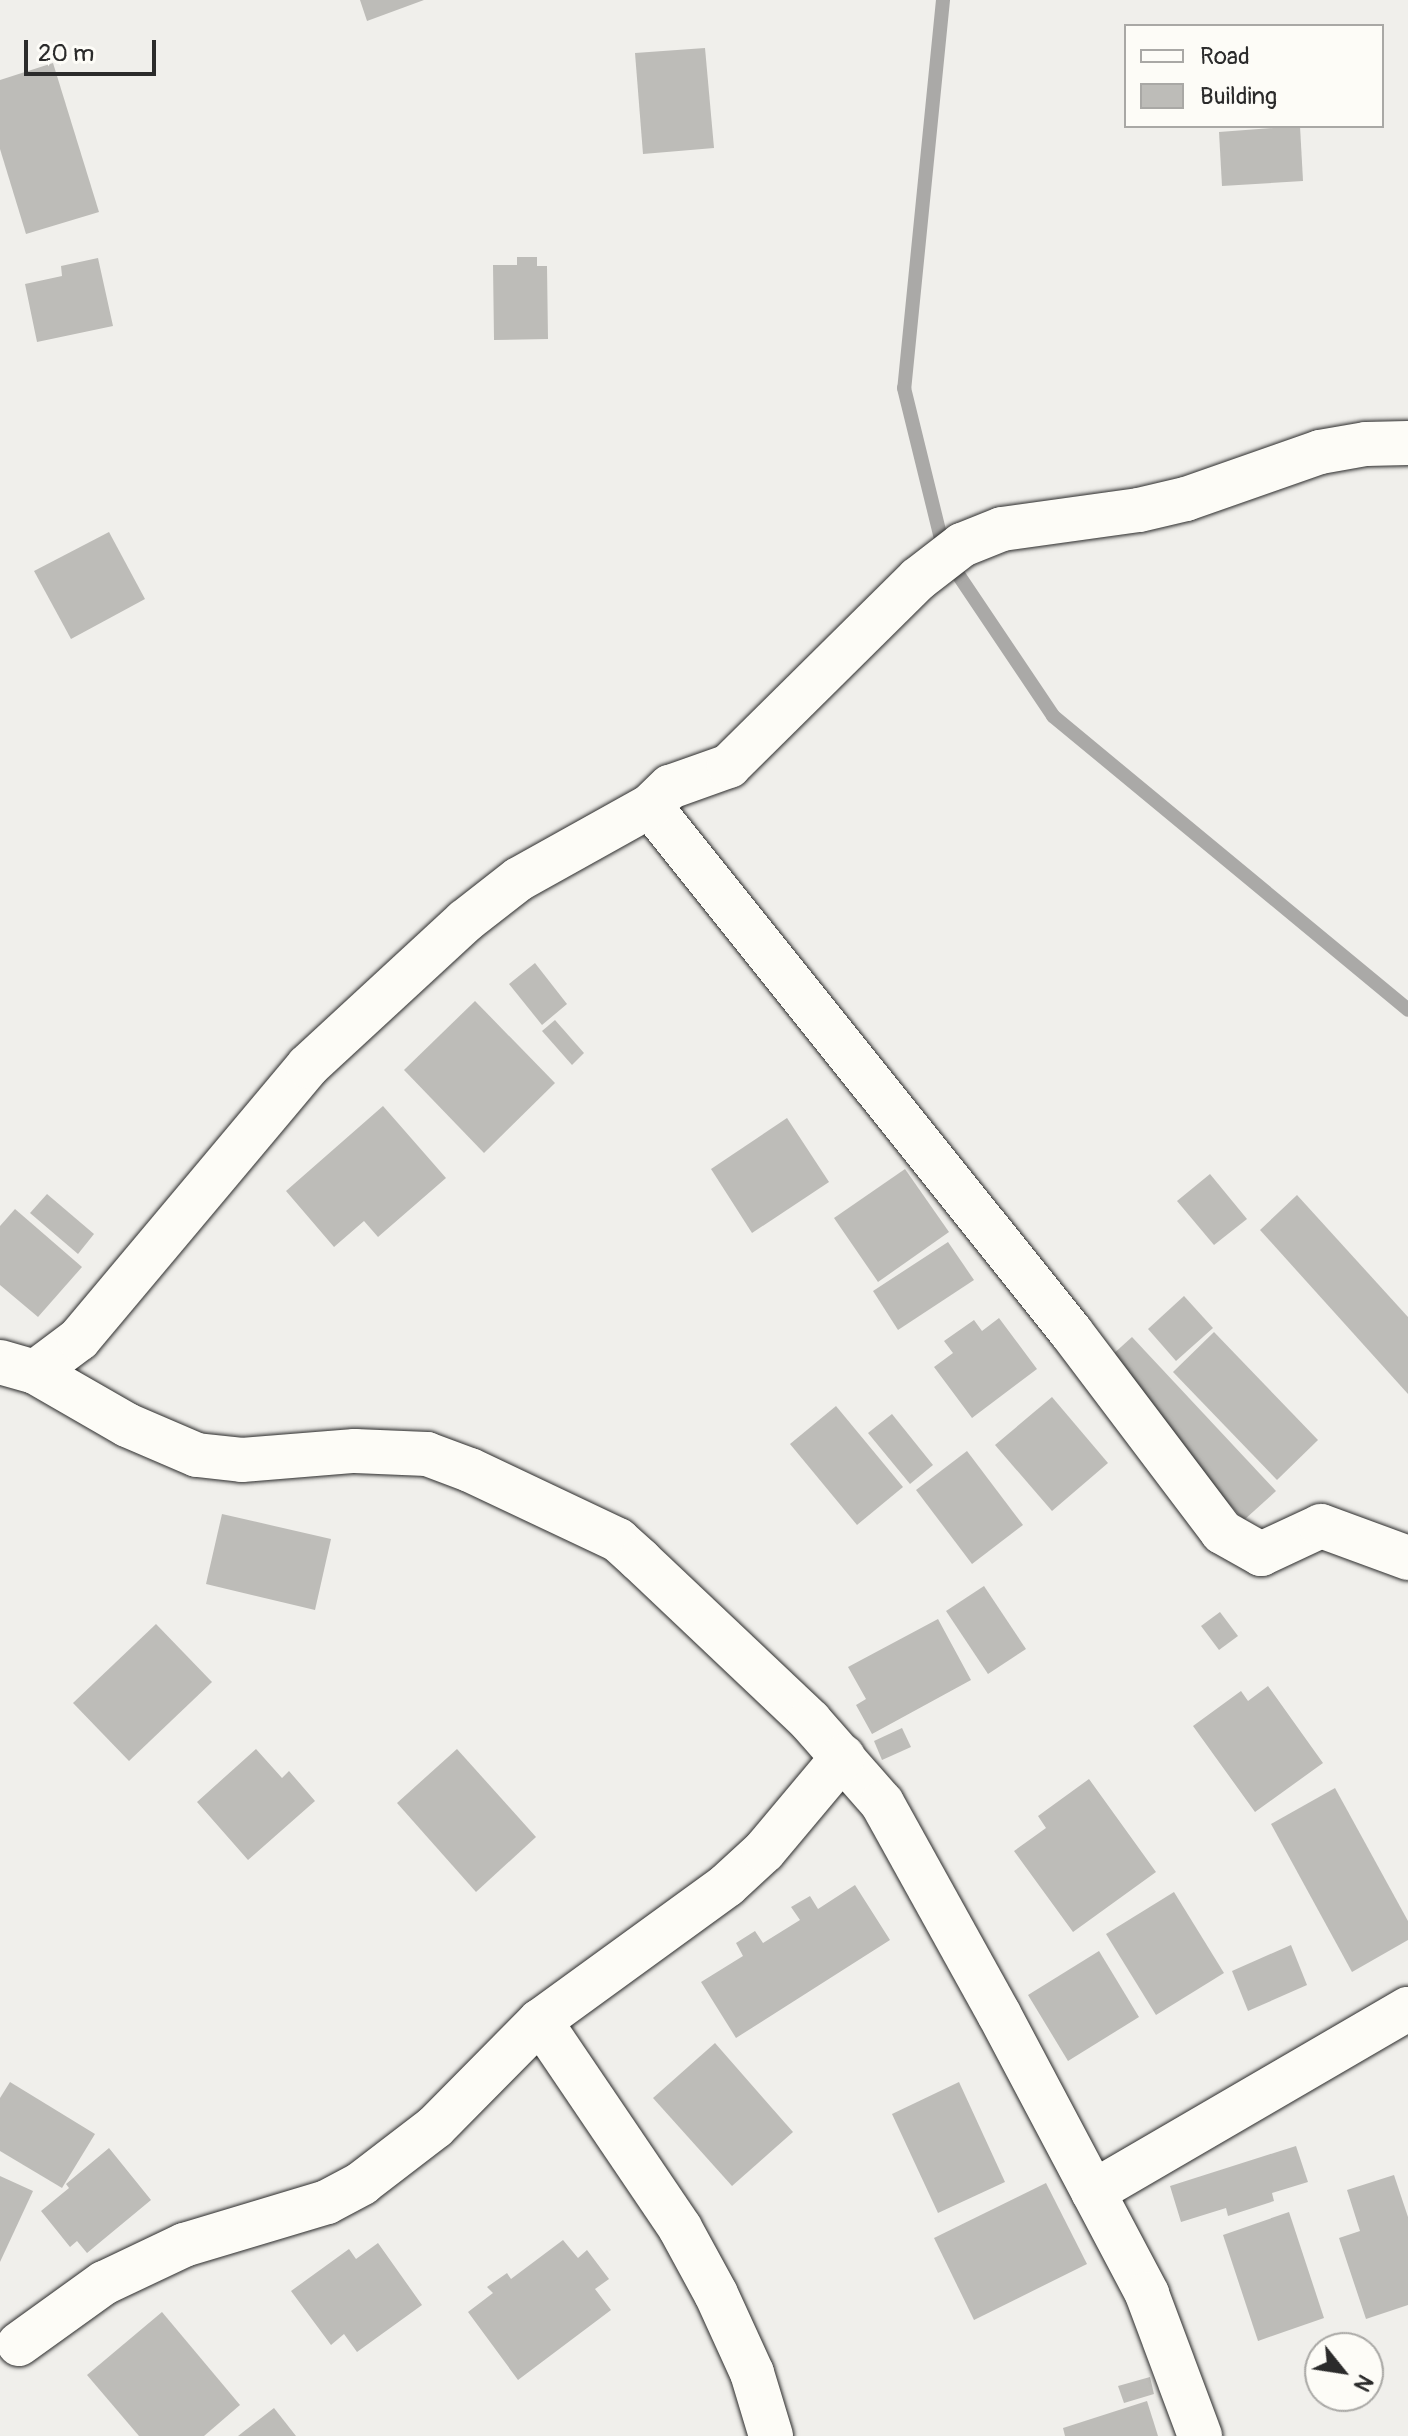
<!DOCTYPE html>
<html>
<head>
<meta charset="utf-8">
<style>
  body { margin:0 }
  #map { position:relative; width:1408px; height:2436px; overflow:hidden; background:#f0efeb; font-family:Pangolin,sans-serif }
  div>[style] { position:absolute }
  .stream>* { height:14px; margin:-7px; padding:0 7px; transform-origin:7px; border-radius:7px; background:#aaa9a7 }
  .building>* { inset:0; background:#bdbcb8 }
  .roads { filter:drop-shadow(0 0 2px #2b2b2b) drop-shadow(0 0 2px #2b2b2b) }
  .street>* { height:44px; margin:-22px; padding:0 22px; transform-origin:22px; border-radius:22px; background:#fdfcf7 }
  span { translate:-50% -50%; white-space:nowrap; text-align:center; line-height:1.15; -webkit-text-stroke:6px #fdfcf7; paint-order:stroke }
  .legend { position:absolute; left:1124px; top:24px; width:260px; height:104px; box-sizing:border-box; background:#fdfcf7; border:2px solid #a9a8a5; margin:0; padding:10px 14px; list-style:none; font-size:24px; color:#2b2b2b }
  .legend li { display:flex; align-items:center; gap:16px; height:40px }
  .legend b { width:40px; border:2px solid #a9a8a5 }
  .north { position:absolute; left:1304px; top:2332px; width:80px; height:80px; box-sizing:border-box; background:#fdfcf7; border:2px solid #a9a8a5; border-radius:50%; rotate:120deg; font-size:22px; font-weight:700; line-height:32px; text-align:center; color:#2b2b2b }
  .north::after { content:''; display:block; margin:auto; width:28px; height:36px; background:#2b2b2b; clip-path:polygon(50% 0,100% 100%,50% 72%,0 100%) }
  .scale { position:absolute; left:24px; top:40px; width:132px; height:36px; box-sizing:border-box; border:4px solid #2b2b2b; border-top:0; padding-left:10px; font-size:24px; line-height:28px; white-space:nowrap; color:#2b2b2b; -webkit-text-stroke:6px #fdfcf7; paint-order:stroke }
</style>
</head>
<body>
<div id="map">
  <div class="stream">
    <div style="left:943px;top:0;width:390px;rotate:95.7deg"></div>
    <div style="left:904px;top:388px;width:172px;rotate:76.2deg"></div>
    <div style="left:945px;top:555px;width:194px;rotate:56.1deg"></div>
    <div style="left:1053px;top:716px;width:461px;rotate:39.6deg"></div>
  </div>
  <div class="building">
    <div style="clip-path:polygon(360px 0,424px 0,367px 21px)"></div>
    <div style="clip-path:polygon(705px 48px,714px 148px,643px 154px,635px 53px)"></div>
    <div style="clip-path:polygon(53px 63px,99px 212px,26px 234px,0 149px,0 80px)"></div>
    <div style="clip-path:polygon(1300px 126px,1303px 181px,1222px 186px,1219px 132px)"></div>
    <div style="clip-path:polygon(517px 257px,537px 257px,537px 266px,547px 266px,548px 339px,494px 340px,493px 265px,517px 265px)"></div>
    <div style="clip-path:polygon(98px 258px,113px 326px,37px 342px,25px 284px,62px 276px,61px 266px)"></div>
    <div style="clip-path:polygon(109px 532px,145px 599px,71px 639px,34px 571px)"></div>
    <div style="clip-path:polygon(535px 963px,567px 1004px,542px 1025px,509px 984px)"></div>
    <div style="clip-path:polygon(475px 1001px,555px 1083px,484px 1153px,404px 1070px)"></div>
    <div style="clip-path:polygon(555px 1020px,584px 1053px,572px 1065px,542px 1031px)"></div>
    <div style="clip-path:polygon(383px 1106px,446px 1178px,378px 1237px,364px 1221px,334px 1247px,286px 1191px)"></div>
    <div style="clip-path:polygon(787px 1118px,829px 1182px,752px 1233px,711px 1169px)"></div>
    <div style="clip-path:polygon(905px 1169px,949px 1232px,878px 1282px,834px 1218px)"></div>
    <div style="clip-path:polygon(1210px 1174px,1247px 1219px,1214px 1245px,1177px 1201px)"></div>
    <div style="clip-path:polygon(47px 1194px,94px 1234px,78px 1254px,30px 1213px)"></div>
    <div style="clip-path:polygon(1297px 1195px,1408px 1317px,1408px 1394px,1260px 1230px)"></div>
    <div style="clip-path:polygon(15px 1209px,82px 1267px,38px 1317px,0 1285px,0 1226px)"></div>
    <div style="clip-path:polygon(948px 1242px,974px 1280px,898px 1330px,873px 1291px)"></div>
    <div style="clip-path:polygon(1184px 1296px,1213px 1328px,1176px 1361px,1148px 1329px)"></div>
    <div style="clip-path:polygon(999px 1318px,1037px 1369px,972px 1418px,934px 1367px,953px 1353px,944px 1341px,974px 1320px,982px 1331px)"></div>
    <div style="clip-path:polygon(1214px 1332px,1318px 1440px,1277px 1480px,1173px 1372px)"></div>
    <div style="clip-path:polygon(1132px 1337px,1276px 1491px,1244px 1520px,1100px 1366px)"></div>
    <div style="clip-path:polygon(1052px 1397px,1108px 1463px,1052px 1511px,995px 1445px)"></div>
    <div style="clip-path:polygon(836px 1406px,903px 1487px,857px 1525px,790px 1444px)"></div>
    <div style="clip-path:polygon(892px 1414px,933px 1465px,910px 1484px,868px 1433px)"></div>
    <div style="clip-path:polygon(967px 1451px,1023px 1525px,972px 1564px,916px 1490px)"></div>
    <div style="clip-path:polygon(222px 1514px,331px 1539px,315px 1610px,206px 1584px)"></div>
    <div style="clip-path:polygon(984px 1586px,1026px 1649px,988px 1674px,946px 1611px)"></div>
    <div style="clip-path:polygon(1220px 1612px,1238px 1636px,1219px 1650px,1201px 1626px)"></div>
    <div style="clip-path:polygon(938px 1619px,971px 1680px,872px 1734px,856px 1705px,866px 1699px,848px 1667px)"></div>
    <div style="clip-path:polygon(156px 1624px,212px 1682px,129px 1761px,73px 1703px)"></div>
    <div style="clip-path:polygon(1268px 1686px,1323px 1763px,1255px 1812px,1193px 1726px,1241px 1691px,1248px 1701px)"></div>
    <div style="clip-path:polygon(902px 1728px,911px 1747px,882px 1760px,874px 1741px)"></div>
    <div style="clip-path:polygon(256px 1749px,282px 1778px,289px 1771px,315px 1801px,248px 1860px,197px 1802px)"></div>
    <div style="clip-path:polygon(457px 1749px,536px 1837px,476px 1892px,397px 1803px)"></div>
    <div style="clip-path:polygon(1089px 1779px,1156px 1872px,1073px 1932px,1014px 1851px,1046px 1828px,1038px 1816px)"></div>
    <div style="clip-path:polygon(1335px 1788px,1408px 1921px,1408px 1940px,1352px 1972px,1271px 1824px)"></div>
    <div style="clip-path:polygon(855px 1885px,890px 1940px,736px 2038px,701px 1982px,743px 1956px,736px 1943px,755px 1931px,763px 1943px,800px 1920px,791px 1907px,810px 1896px,818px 1909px)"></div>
    <div style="clip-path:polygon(1174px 1892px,1224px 1973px,1156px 2015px,1106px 1934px)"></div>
    <div style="clip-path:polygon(1291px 1945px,1307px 1985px,1248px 2011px,1232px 1971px)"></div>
    <div style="clip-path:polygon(1099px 1951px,1139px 2017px,1068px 2061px,1028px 1995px)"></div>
    <div style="clip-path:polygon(715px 2043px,793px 2132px,732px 2186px,653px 2098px)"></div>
    <div style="clip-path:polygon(10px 2082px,95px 2134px,62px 2188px,0 2151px,0 2098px)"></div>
    <div style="clip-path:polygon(959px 2082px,1005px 2182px,938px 2213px,892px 2114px)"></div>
    <div style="clip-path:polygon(1296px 2146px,1308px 2182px,1272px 2193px,1274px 2201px,1228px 2216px,1226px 2208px,1181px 2222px,1170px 2186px)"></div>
    <div style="clip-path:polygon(109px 2148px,151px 2200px,87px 2253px,77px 2241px,70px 2247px,41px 2211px,69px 2188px,66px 2184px)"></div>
    <div style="clip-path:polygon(1394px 2175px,1408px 2217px,1408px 2305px,1366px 2319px,1339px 2238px,1360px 2231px,1347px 2190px)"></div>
    <div style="clip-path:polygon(0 2176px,33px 2191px,0 2262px)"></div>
    <div style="clip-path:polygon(1046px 2183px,1087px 2264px,974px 2320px,934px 2238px)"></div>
    <div style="clip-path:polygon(1289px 2212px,1324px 2318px,1258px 2341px,1223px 2235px)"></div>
    <div style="clip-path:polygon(563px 2240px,578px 2258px,587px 2250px,609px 2279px,595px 2289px,611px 2310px,518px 2380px,468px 2312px,493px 2293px,487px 2287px,507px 2273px,511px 2279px)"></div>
    <div style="clip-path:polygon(378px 2243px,422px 2305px,357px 2352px,344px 2334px,331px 2345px,291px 2291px,349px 2249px,356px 2259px)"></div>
    <div style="clip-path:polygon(162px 2312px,240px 2405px,204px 2436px,139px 2436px,87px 2375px)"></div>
    <div style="clip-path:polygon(1150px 2377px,1154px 2394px,1124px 2403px,1118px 2386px)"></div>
    <div style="clip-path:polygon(1147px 2401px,1158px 2436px,1065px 2436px,1063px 2428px)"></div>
    <div style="clip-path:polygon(274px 2408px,296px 2436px,238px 2436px)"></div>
  </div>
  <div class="roads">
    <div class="street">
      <div style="left:650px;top:806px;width:674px;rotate:51.33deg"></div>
      <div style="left:1071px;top:1332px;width:251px;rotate:52.9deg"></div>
      <div style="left:1222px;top:1532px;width:45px;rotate:29.4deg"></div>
      <div style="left:1261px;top:1554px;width:66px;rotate:-25deg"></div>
      <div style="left:1321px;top:1526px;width:93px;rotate:20.2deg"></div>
      <div style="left:0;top:1362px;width:36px;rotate:16deg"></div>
      <div style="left:35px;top:1372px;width:106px;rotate:29.9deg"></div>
      <div style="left:127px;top:1425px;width:76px;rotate:23.2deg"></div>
      <div style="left:197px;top:1455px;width:45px;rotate:6.3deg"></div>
      <div style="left:242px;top:1460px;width:113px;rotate:-4.6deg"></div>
      <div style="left:355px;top:1451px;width:72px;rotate:2.4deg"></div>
      <div style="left:427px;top:1454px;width:46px;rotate:20.4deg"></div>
      <div style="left:470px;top:1470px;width:164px;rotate:25.3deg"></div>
      <div style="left:618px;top:1540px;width:30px;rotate:42deg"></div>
      <div style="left:640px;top:1560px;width:234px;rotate:43.4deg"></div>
      <div style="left:810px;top:1721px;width:109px;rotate:48.7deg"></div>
      <div style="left:882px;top:1803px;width:241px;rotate:61deg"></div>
      <div style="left:999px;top:2014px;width:317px;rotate:62.1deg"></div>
      <div style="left:1147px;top:2294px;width:152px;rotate:69.5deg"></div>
      <div style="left:35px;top:1372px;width:55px;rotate:-36.9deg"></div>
      <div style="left:79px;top:1339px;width:356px;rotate:-50deg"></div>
      <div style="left:308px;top:1066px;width:214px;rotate:-42.7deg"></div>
      <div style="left:465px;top:921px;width:68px;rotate:-37.9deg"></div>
      <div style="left:519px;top:879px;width:150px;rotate:-29.1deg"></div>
      <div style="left:650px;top:806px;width:28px;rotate:-44deg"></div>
      <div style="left:670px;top:787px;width:63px;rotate:-19.6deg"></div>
      <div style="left:729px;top:766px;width:266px;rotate:-44.7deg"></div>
      <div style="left:918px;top:579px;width:56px;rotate:-37.7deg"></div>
      <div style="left:962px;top:545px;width:43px;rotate:-21.8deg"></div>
      <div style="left:1002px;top:529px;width:138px;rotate:-7.9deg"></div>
      <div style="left:1139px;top:510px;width:48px;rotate:-13.2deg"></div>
      <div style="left:1186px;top:499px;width:142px;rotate:-19.3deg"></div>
      <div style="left:1320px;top:452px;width:47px;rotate:-9.9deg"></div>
      <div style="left:1366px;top:444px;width:42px;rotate:-1.4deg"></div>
      <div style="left:540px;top:2021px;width:250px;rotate:55.9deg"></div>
      <div style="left:680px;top:2228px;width:75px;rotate:61.4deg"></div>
      <div style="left:716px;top:2294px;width:87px;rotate:65.5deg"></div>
      <div style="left:752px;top:2373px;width:66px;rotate:73.2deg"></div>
      <div style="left:1093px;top:2192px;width:364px;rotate:-30.2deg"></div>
      <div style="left:19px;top:2344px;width:105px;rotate:-35.7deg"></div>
      <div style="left:104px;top:2283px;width:89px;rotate:-25.4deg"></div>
      <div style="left:184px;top:2245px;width:149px;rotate:-16.7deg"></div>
      <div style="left:327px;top:2202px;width:40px;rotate:-28deg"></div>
      <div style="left:362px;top:2183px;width:92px;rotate:-37.5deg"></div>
      <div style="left:435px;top:2127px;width:149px;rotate:-45.3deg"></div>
      <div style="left:540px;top:2021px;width:231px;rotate:-36deg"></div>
      <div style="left:727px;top:1885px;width:50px;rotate:-42.6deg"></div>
      <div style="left:764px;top:1851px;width:123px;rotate:-50deg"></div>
    </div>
  </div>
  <ul class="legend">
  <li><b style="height:10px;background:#fdfcf7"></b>Road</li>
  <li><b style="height:22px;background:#bdbcb8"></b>Building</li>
  </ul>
  <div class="north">N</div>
  <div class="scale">20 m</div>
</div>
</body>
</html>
